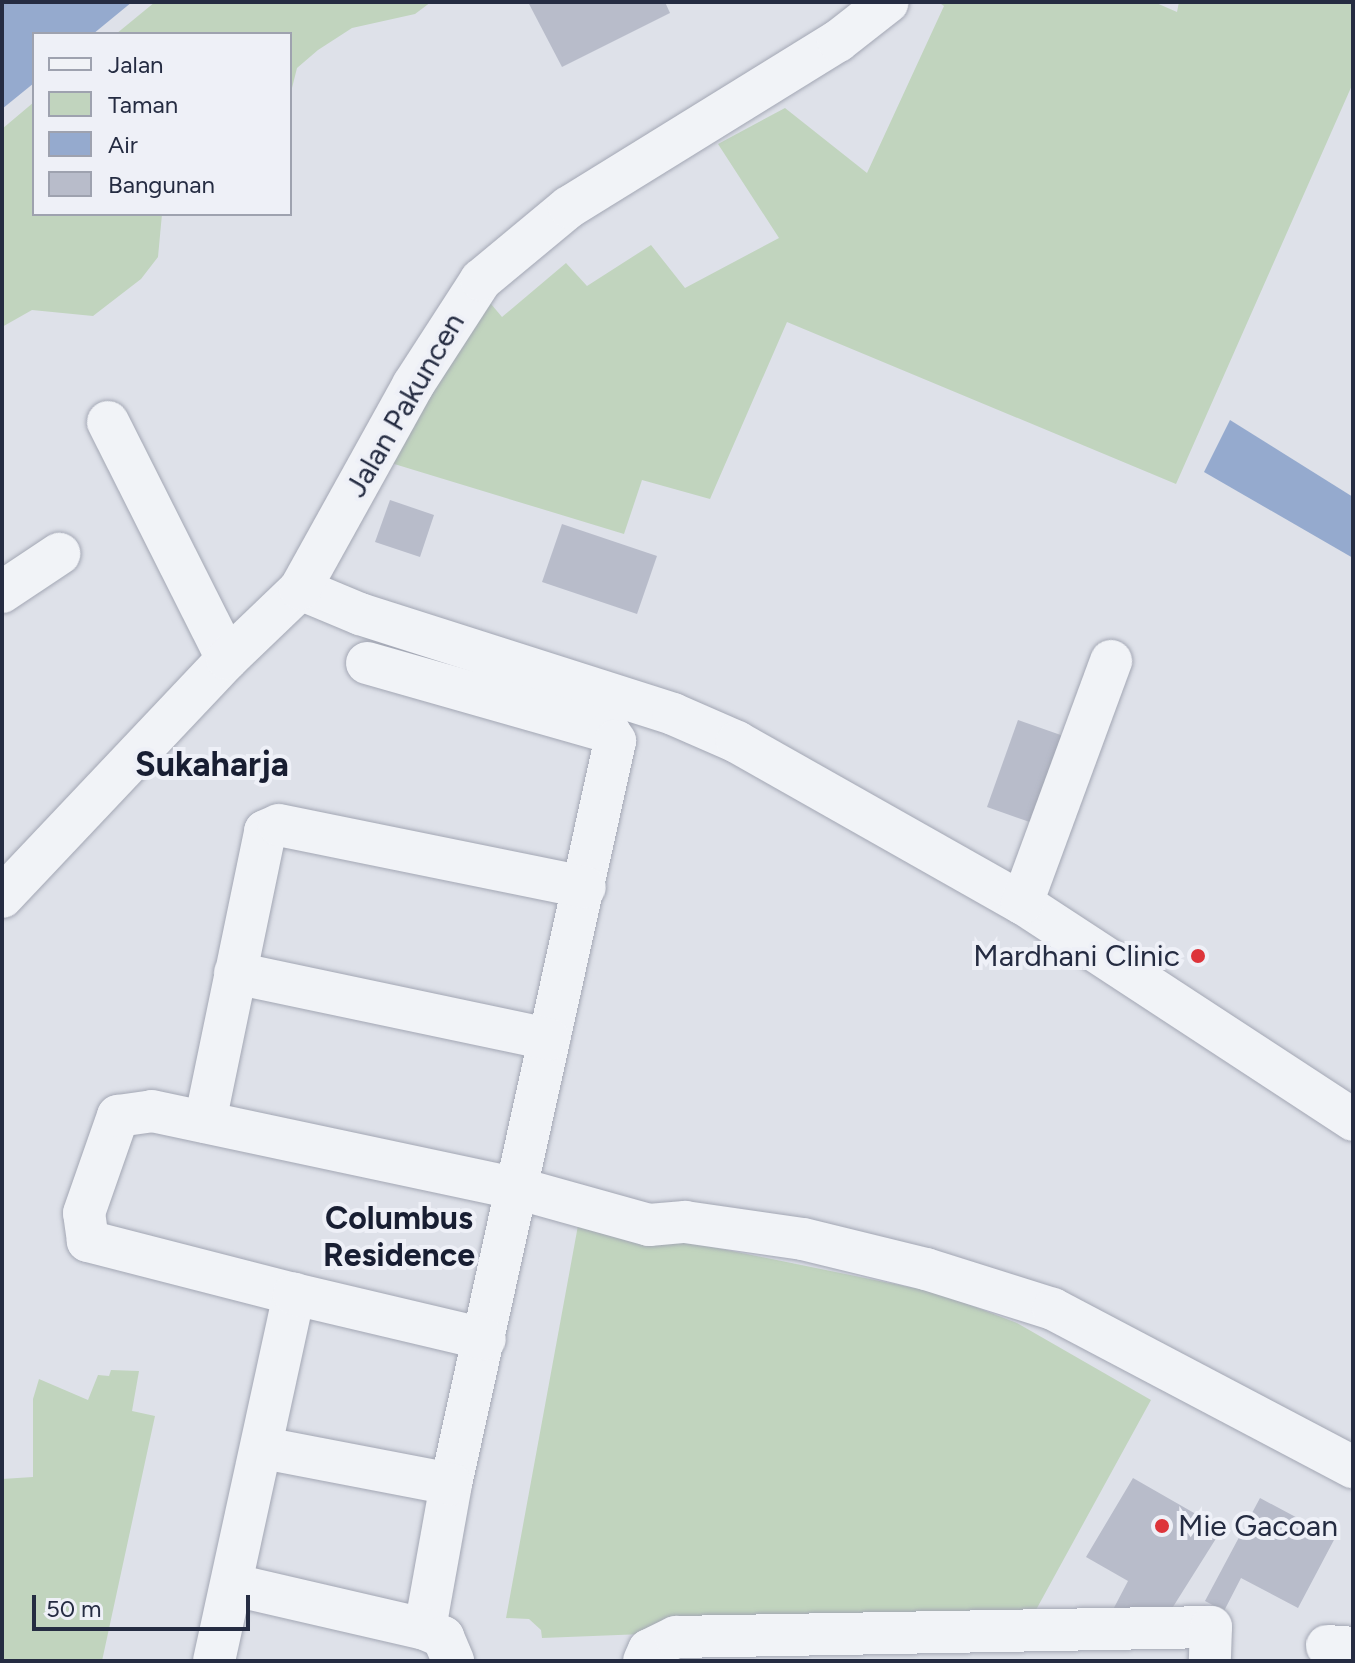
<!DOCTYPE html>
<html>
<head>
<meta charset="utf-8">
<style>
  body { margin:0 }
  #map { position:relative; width:1355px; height:1663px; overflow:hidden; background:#dee1e9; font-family:Figtree,sans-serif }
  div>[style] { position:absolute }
  .green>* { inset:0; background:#c1d4be }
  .water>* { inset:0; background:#95aace }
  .building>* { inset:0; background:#b8bcca }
  .roads { filter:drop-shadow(0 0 2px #a3a7b4) drop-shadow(0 0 2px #a3a7b4) }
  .minor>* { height:42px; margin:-21px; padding:0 21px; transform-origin:21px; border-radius:21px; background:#f1f3f7 }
  .dots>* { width:22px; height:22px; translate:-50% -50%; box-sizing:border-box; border:4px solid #eef0f7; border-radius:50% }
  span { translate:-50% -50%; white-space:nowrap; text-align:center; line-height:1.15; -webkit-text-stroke:8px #eef0f7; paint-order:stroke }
  .street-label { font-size:30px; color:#252c42 }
  .poi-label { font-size:30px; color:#252c42 }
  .right { translate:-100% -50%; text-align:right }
  .left { translate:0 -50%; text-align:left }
  .neighbourhood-label { font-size:32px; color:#181e32; font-weight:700 }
  .quarter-label { font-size:34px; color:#181e32; font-weight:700 }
  .frame { position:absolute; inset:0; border:4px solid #252c42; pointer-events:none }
  .legend { position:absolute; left:32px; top:32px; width:260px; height:184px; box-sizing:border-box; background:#eef0f7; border:2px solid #9ea2af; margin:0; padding:10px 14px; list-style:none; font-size:24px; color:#252c42 }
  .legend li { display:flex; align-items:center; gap:16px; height:40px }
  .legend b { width:40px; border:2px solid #9ea2af }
  .scale { position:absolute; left:32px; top:1595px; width:218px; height:36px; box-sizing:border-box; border:4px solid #252c42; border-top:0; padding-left:10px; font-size:24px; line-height:28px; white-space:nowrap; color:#252c42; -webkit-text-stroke:6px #eef0f7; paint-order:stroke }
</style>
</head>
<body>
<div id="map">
  <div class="green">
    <div style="clip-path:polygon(155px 2px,431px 2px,415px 14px,352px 28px,318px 50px,297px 68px,290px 96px,290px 34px,116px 34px)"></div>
    <div style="clip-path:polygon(938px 2px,1154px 2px,1177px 12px,1179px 2px,1353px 2px,1353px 83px,1176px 484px,787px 322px,710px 499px,642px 480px,624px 534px,391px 463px,486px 298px,502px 317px,566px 263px,587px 286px,651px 245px,685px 288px,779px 238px,718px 144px,785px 108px,867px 173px,944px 6px)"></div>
    <div style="clip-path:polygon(34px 102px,34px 214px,162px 214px,158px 257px,141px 279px,93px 316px,32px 310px,2px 327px,2px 129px)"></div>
    <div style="clip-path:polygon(579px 1220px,939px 1293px,1017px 1323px,1151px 1400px,1031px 1619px,542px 1638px,541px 1630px,529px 1619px,506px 1618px)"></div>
    <div style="clip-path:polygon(111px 1370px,139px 1371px,132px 1411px,155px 1416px,102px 1661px,2px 1661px,2px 1479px,33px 1477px,33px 1399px,39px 1379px,88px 1400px,98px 1375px,109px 1376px)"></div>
  </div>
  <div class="water">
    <div style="clip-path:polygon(2px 2px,132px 2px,93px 34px,34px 34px,34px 83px,2px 109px)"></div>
    <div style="clip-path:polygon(1230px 420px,1353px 497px,1353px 558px,1204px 472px)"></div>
  </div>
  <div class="building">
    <div style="clip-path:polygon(528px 2px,665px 2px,670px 13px,562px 67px)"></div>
    <div style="clip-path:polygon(390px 500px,434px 515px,420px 557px,375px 542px)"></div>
    <div style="clip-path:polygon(562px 524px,657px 556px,637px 614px,542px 582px)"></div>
    <div style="clip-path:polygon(1018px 720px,1075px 740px,1044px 827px,987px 807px)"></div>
    <div style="clip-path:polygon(1133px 1478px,1222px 1529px,1166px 1618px,1106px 1623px,1128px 1581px,1086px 1557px)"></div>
    <div style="clip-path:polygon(1260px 1498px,1335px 1538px,1298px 1608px,1241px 1578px,1224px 1611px,1205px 1601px)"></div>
  </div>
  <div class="roads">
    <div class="minor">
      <div style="left:108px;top:422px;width:265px;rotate:63.3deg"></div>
      <div style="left:300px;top:589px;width:65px;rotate:22.6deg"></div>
      <div style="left:360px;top:614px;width:329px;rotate:17.7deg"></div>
      <div style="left:673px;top:714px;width:70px;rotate:23.6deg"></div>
      <div style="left:737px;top:742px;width:327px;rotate:29.5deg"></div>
      <div style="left:1022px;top:903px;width:396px;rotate:33.2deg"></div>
      <div style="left:2px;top:592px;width:69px;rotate:-33.7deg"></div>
      <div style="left:367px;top:663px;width:252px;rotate:15.9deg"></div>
      <div style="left:609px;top:732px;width:11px;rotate:56deg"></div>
      <div style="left:615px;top:741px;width:761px;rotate:102.45deg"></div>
      <div style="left:451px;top:1484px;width:147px;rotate:100.2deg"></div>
      <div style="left:2px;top:897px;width:328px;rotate:-46.6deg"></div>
      <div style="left:227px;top:659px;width:101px;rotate:-43.8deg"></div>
      <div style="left:300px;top:589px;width:233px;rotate:-61deg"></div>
      <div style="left:413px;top:385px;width:125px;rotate:-57.1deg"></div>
      <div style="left:481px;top:280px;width:114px;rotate:-39.7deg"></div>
      <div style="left:569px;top:207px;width:316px;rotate:-31.7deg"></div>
      <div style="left:838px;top:41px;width:63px;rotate:-38deg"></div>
      <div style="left:1022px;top:903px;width:258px;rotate:-69.8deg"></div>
      <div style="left:235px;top:973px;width:321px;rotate:11.9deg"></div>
      <div style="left:205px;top:1122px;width:297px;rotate:-78.3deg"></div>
      <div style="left:265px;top:831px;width:15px;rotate:-23deg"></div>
      <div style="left:279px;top:825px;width:312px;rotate:11.5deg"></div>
      <div style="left:294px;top:1294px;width:213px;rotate:-165.6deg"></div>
      <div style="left:88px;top:1241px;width:28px;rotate:-98deg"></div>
      <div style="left:84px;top:1213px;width:103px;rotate:-70.7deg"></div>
      <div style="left:118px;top:1116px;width:34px;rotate:-8deg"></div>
      <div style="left:152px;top:1111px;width:376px;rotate:12deg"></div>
      <div style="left:520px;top:1189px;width:134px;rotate:15.6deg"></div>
      <div style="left:649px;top:1225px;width:36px;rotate:-5deg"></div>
      <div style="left:685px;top:1222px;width:119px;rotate:8.2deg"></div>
      <div style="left:803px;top:1239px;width:127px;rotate:13.7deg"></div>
      <div style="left:926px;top:1269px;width:133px;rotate:17.5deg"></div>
      <div style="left:1053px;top:1309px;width:339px;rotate:27.8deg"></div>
      <div style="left:264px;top:1448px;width:190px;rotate:10.9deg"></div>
      <div style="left:234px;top:1585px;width:196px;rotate:13deg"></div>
      <div style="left:425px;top:1629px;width:20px;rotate:24deg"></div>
      <div style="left:443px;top:1637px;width:26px;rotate:67deg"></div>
      <div style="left:1327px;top:1646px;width:26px;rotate:4deg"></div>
      <div style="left:214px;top:1661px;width:376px;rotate:-77.7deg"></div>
      <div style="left:294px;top:1294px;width:196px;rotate:13.3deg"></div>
      <div style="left:644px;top:1661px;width:12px;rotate:-66deg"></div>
      <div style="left:649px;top:1650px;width:30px;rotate:-26deg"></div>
      <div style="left:676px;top:1637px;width:535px;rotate:-1.07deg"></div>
      <div style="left:1211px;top:1627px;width:34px;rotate:92deg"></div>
    </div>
  </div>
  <div class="dots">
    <div style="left:1198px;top:956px;background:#dd343a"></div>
    <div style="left:1162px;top:1526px;background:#dd343a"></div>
  </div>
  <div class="street-label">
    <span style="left:405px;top:405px;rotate:-60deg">Jalan Pakuncen</span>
  </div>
  <div class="poi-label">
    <span class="right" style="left:1180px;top:956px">Mardhani Clinic</span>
    <span class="left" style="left:1178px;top:1526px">Mie Gacoan</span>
  </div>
  <div class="neighbourhood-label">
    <span style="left:399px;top:1237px">Columbus<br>Residence</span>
  </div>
  <div class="quarter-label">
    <span style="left:212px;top:765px">Sukaharja</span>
  </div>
  <div class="frame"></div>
  <ul class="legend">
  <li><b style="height:10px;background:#f1f3f7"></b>Jalan</li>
  <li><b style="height:22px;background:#c1d4be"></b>Taman</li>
  <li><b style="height:22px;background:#95aace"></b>Air</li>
  <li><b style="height:22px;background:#b8bcca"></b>Bangunan</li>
  </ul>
  <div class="scale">50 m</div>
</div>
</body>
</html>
